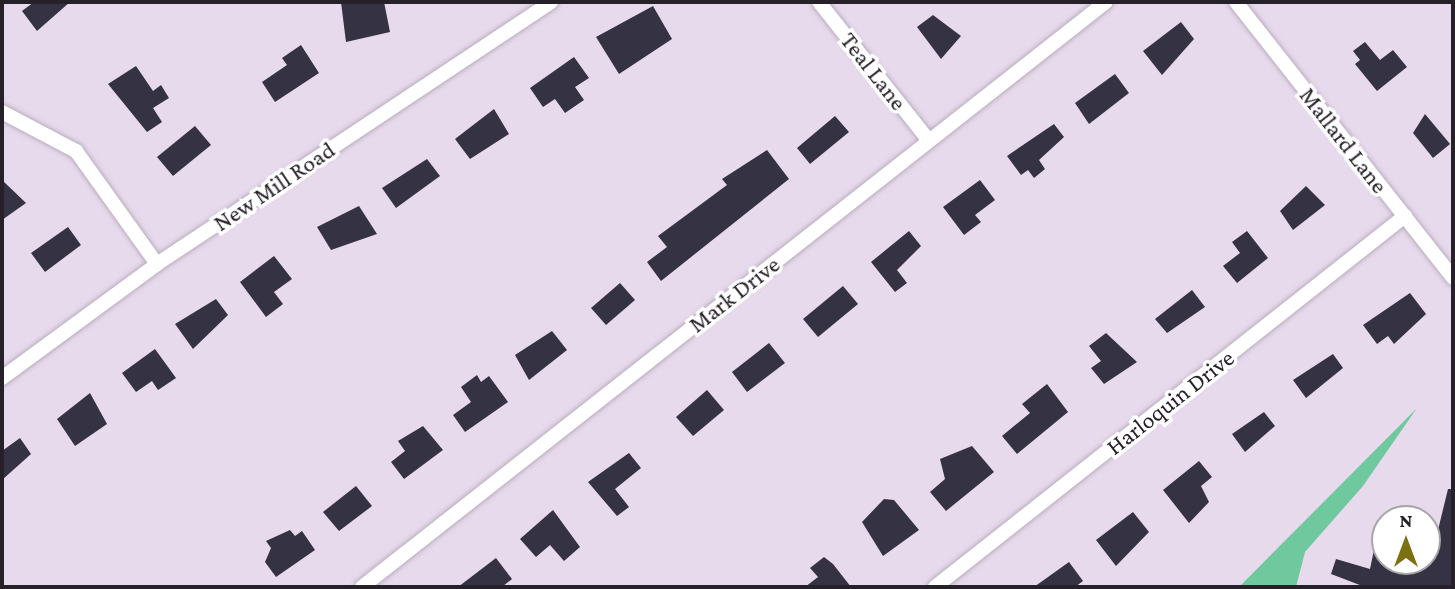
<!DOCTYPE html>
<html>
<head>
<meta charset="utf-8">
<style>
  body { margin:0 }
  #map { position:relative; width:1455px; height:589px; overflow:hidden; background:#e7daec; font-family:"Crimson Pro",serif }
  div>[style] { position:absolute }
  .green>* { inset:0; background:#70c99e }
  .building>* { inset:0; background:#353243 }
  .roads { filter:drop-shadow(0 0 2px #baadbf) drop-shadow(0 0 2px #baadbf) }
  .street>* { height:14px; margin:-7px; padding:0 7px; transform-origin:7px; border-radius:7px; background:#fff }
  span { translate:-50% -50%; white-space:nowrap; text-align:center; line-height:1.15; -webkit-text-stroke:7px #fff; paint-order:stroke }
  .street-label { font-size:24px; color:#262128 }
  .frame { position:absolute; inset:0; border:4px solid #262128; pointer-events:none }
  .north { position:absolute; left:1371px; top:505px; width:70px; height:70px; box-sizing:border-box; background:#fff; border:2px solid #a8a6a9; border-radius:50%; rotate:0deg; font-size:19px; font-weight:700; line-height:28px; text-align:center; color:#262128 }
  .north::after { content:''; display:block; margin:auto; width:24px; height:32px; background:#7c7111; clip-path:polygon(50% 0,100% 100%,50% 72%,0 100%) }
</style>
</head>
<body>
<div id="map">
  <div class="green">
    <div style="clip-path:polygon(1417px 408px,1363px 486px,1305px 552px,1296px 587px,1239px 587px)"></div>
  </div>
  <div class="building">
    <div style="clip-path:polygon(34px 2px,70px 2px,37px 31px,22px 11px)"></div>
    <div style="clip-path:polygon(341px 2px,384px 2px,390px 32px,346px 42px)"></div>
    <div style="clip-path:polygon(653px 6px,672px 39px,619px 74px,596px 37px)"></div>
    <div style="clip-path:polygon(933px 15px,961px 36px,941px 59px,917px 27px)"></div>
    <div style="clip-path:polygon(1181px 22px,1194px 39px,1162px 75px,1143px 51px)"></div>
    <div style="clip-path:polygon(1365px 42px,1380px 60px,1393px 50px,1407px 67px,1377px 91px,1355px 64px,1360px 60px,1353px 51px)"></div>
    <div style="clip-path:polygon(301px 45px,319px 73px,275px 102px,262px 82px,287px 65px,282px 58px)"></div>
    <div style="clip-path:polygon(574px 57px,589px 78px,575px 87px,584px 100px,565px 113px,555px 99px,543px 107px,530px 88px)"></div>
    <div style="clip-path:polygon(136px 66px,153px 91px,161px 85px,169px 98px,153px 108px,162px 122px,147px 132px,108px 84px)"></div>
    <div style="clip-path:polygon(1115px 74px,1129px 93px,1089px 124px,1075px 103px)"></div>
    <div style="clip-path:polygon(494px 109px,509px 134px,470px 159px,455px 139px)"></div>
    <div style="clip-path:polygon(1425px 114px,1450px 144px,1433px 158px,1413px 133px)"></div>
    <div style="clip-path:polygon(835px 116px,849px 132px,810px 164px,797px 148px)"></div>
    <div style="clip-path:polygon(1054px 124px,1064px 137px,1039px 160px,1045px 169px,1034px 178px,1028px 170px,1021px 175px,1007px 156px)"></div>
    <div style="clip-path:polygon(195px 126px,211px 145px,173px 176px,157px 157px)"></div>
    <div style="clip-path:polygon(767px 150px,789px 179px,661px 281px,647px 262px,667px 247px,658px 236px,727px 185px,722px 179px)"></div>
    <div style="clip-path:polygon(427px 159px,440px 176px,396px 208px,382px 188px)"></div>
    <div style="clip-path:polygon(2px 180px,26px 203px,2px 220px)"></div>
    <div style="clip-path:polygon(980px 180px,995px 200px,975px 215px,981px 222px,964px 235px,943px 207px)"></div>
    <div style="clip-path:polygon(1306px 186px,1325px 205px,1293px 230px,1280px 211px)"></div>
    <div style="clip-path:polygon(359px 206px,377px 234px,331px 250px,317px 227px)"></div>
    <div style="clip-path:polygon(68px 227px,81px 245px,45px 272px,31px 253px)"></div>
    <div style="clip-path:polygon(909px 231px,921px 246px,897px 270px,907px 283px,895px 292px,871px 262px)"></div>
    <div style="clip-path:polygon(1247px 231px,1268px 258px,1237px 283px,1223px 266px,1240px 253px,1232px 242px)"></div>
    <div style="clip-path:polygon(274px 256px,292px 279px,274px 292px,283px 304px,266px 317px,240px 282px)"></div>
    <div style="clip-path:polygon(620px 283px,635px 300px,606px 325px,591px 308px)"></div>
    <div style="clip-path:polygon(843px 286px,858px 304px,818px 337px,803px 319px)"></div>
    <div style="clip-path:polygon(1192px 290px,1205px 307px,1167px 333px,1155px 319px)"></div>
    <div style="clip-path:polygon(1410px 293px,1426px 314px,1394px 344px,1388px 336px,1377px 344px,1363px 325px)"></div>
    <div style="clip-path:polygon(216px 299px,228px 315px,193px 349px,175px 324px)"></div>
    <div style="clip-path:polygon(552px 331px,567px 350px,529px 380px,515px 355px)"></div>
    <div style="clip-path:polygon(1106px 333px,1137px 362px,1104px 384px,1091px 368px,1101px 361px,1089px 346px)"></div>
    <div style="clip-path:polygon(769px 343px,785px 363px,747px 392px,732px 372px)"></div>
    <div style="clip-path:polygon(155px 349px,176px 378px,158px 390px,152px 381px,136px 392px,122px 373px)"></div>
    <div style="clip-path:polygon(1333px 354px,1343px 368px,1306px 398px,1293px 380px)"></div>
    <div style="clip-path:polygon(477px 375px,481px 382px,489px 376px,508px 402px,465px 432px,453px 415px,471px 402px,461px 387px)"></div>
    <div style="clip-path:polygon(1047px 384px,1068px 412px,1017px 454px,1002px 436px,1030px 413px,1022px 404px)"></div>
    <div style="clip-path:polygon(707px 390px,724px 410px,693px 436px,676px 417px)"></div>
    <div style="clip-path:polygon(90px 393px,107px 424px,75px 446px,57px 419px)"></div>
    <div style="clip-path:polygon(1264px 412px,1275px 426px,1245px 452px,1232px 434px)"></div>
    <div style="clip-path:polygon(423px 426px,443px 450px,404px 479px,391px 462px,405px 451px,398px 441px)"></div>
    <div style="clip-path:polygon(20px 438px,31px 454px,2px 480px,2px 451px)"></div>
    <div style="clip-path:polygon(972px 446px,994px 472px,946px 511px,930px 492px,945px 479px,940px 459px)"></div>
    <div style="clip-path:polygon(629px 453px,641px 468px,615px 489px,629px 507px,617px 516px,588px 482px)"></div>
    <div style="clip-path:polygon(1199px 461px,1212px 477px,1201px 486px,1209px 502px,1189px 523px,1163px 490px)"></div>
    <div style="clip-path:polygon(356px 486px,372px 506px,339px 531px,323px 512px)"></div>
    <div style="clip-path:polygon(1448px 489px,1453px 489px,1453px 587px,1365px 587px,1331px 574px,1336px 559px,1370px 569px,1379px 526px,1385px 527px,1385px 561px,1427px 561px,1427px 528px,1438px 530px)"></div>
    <div style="clip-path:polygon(884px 499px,894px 500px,919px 530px,883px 556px,862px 522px)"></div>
    <div style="clip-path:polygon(553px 510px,580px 547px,564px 561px,550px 545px,536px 557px,520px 539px)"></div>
    <div style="clip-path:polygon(1133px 512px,1149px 532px,1116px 566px,1096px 540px)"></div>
    <div style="clip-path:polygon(290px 530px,295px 536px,302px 531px,315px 550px,276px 577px,265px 562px,271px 548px,266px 541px)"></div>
    <div style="clip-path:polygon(824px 557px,833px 564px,851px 587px,805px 587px,818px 577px,810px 568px)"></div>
    <div style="clip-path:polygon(496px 558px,512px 579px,502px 587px,458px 587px)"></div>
    <div style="clip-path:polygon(1069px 562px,1083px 581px,1075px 587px,1034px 587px)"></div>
  </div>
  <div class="roads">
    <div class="street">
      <div style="left:819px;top:2px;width:177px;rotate:51.6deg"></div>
      <div style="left:1236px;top:2px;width:351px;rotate:51.8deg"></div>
      <div style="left:2px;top:112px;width:84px;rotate:27.8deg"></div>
      <div style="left:76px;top:151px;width:139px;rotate:54.4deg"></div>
      <div style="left:2px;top:378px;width:192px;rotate:-36.3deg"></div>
      <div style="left:157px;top:264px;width:473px;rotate:-33.6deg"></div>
      <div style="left:362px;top:587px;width:946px;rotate:-38.18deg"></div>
      <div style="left:935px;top:587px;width:599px;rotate:-38.29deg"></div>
    </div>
  </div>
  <div class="street-label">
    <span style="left:874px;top:71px;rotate:52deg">Teal Lane</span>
    <span style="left:1344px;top:140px;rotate:52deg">Mallard Lane</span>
    <span style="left:274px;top:186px;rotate:-34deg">New Mill Road</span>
    <span style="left:734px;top:294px;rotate:-38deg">Mark Drive</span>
    <span style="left:1170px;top:402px;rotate:-38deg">Harloquin Drive</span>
  </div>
  <div class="frame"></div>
  <div class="north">N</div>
</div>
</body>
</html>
